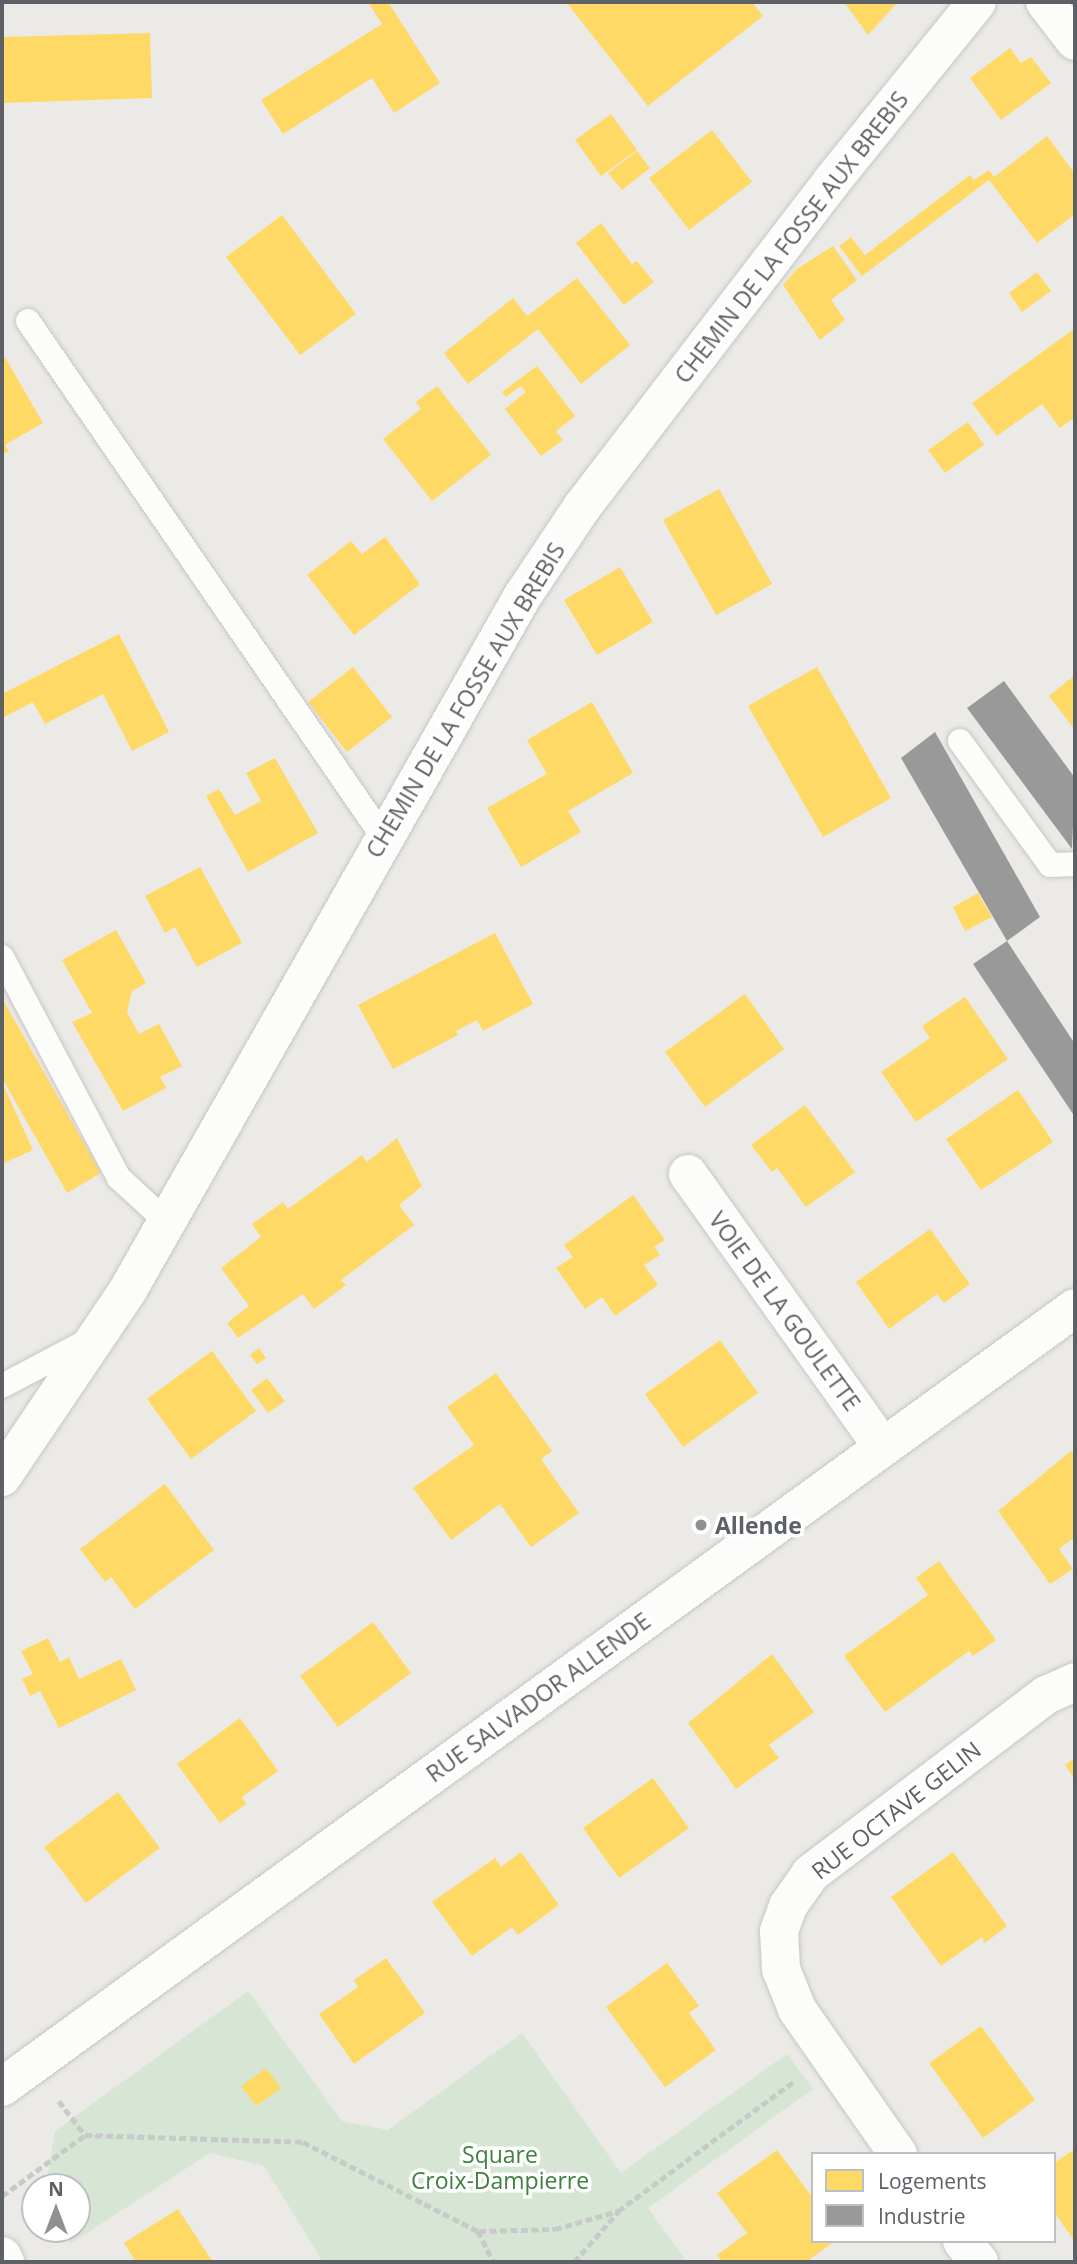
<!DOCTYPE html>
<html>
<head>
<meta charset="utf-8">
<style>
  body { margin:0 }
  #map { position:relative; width:1077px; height:2264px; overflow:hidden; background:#ebeae7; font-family:"Open Sans",sans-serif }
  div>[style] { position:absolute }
  .green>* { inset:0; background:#d7e6d4 }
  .homes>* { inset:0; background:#ffd966 }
  .industry>* { inset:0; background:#999 }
  .path>* { height:4.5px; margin-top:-2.25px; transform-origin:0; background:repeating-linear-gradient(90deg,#c7cac9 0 7px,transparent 0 10.5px) }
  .roads { filter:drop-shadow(0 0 2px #c6c6c6) drop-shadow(0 0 2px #c6c6c6) }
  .lane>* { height:24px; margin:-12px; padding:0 12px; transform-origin:12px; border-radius:12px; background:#fcfcfb }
  .street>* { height:38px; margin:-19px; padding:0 19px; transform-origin:19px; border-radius:19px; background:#fcfcfb }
  .secondary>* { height:38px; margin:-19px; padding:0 19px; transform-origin:19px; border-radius:19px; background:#fcfcfb }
  .dots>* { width:19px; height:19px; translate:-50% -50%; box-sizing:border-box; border:4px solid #fff; border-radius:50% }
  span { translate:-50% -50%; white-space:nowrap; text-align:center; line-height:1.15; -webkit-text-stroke:7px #fff; paint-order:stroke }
  .street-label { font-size:23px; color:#5d6064 }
  .poi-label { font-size:23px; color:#5d6064; font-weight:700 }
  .left { translate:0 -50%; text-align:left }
  .park-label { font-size:23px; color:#408040 }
  .frame { position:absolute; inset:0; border:4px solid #5d6064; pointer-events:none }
  .legend { position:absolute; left:811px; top:2152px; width:245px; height:91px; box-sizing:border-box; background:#fff; border:2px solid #bebfc1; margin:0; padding:9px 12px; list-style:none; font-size:21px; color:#5d6064 }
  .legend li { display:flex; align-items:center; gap:14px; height:35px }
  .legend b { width:35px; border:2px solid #bebfc1 }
  .north { position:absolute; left:21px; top:2173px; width:70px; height:70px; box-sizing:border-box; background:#fff; border:2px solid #bebfc1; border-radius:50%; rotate:0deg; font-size:19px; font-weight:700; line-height:28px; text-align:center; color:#5d6064 }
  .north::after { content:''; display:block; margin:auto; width:24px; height:32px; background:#8f9092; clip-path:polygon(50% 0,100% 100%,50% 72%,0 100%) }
</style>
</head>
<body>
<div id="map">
  <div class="green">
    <div style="clip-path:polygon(248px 1991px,342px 2121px,388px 2130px,522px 2033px,621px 2173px,787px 2054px,813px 2089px,648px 2208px,687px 2262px,323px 2262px,264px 2166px,210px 2153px,70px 2244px,60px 2229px,77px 2229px,77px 2187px,46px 2187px,55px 2131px)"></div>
  </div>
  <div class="homes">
    <div style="clip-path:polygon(368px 2px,388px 2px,440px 83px,394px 113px,372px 78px,283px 134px,261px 100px,382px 24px)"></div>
    <div style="clip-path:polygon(566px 2px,752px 2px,763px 16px,648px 106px)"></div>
    <div style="clip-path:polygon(844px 2px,898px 2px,868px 35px)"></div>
    <div style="clip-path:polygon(150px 33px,152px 98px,2px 103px,2px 37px)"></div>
    <div style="clip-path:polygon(1010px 48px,1021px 63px,1031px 57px,1051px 83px,1001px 120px,970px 78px)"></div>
    <div style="clip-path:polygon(611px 114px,637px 150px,601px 176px,575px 140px)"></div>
    <div style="clip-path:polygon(712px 130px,752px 182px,689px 230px,649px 178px)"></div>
    <div style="clip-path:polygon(1047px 136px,1075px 174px,1075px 214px,1037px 243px,989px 180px,862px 276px,839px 246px,851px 237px,865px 255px,970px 175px,974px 180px,989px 170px,994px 177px)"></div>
    <div style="clip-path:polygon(637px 151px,650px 168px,622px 190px,608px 173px)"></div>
    <div style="clip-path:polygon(282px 215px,356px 314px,300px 355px,226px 257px)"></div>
    <div style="clip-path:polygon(601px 223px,632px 264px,637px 261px,654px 282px,624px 305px,576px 243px)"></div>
    <div style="clip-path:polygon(833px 246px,857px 280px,831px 300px,845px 320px,820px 340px,783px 285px,797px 269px)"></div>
    <div style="clip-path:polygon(1037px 272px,1051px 291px,1022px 312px,1009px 293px)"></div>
    <div style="clip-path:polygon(577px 278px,630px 345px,581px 384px,538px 329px,468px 384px,444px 353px,513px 298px,527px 316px)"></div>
    <div style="clip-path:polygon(1074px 329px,1075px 417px,1060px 428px,1042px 404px,997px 436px,972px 403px)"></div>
    <div style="clip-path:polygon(2px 352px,43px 423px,5px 445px,9px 451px,2px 455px)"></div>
    <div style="clip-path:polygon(537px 366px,575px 416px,556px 431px,563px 440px,541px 456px,505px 409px,526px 392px,521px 386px,506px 397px,502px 392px)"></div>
    <div style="clip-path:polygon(437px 386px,491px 455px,432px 501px,383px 439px,421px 409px,416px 402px)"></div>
    <div style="clip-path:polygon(968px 422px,984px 445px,945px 473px,928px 450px)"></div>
    <div style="clip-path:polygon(719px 489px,772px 584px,716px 615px,663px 520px)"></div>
    <div style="clip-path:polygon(385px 537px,420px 584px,354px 635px,307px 575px,351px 541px,362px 554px)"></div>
    <div style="clip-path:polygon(620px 567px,653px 622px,597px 655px,564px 600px)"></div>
    <div style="clip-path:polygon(119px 634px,169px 732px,132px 751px,103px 694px,45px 724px,33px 702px,2px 718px,2px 694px)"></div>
    <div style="clip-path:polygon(353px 667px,392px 717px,347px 752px,308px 702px)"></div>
    <div style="clip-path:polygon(817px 667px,891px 798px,823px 837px,748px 706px)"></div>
    <div style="clip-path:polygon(1075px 675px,1075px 730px,1049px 696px)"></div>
    <div style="clip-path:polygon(592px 702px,633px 773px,568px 811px,581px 832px,521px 867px,487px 808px,547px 774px,527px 740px)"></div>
    <div style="clip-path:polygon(275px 758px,318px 833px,248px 872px,206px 796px,219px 789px,235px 815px,261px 801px,246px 773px)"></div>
    <div style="clip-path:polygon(200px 867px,242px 943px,197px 967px,175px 927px,165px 933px,145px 896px)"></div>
    <div style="clip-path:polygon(978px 893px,992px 917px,965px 931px,953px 907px)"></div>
    <div style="clip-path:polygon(116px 930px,146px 983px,132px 991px,127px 1012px,139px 1034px,159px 1024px,182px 1066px,160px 1077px,166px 1088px,123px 1111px,72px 1022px,92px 1013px,62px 960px)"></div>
    <div style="clip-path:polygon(495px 933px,533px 1004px,483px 1031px,477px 1020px,456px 1031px,458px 1035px,393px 1069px,358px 1005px)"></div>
    <div style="clip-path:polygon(745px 994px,784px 1049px,705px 1107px,665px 1052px)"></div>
    <div style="clip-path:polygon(965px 997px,1008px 1059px,916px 1122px,881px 1072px,930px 1038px,922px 1026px)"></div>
    <div style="clip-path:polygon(2px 998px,101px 1173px,67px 1193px,2px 1078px)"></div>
    <div style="clip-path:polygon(2px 1082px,33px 1150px,2px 1164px)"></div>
    <div style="clip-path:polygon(1018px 1090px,1053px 1142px,981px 1190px,946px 1139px)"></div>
    <div style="clip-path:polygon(805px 1105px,855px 1172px,806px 1207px,777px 1168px,772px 1172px,751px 1145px)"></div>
    <div style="clip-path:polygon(397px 1138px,422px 1186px,399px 1205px,414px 1225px,341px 1280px,346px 1285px,314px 1309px,303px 1294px,238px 1338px,227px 1323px,249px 1306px,221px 1268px,261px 1237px,252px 1224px,283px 1202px,288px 1209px,362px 1155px,367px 1162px)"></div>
    <div style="clip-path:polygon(633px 1195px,665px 1240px,654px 1247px,660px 1255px,644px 1265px,658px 1285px,615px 1316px,602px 1297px,585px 1309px,556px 1268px,573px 1257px,564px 1245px)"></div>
    <div style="clip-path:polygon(930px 1229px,970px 1284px,944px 1303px,937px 1294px,889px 1329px,856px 1282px)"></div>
    <div style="clip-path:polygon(720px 1340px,758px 1393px,683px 1447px,645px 1394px)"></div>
    <div style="clip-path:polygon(259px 1348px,266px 1358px,257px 1364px,250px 1355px)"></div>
    <div style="clip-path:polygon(212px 1351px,256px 1411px,191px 1459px,147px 1399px)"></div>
    <div style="clip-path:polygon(496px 1373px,552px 1451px,541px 1459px,579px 1513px,531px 1547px,500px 1504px,451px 1540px,413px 1488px,474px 1445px,447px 1407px)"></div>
    <div style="clip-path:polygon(267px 1378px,285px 1401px,268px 1413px,251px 1390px)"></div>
    <div style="clip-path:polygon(1071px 1451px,1075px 1456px,1075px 1537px,1059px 1549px,1073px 1569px,1050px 1584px,998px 1511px)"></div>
    <div style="clip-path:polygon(165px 1484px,214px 1550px,135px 1609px,111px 1577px,105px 1582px,80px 1549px)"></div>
    <div style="clip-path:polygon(939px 1561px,996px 1640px,973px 1656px,969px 1651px,885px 1712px,844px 1656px,928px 1595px,916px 1578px)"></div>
    <div style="clip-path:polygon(373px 1622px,411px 1673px,338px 1727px,300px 1676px)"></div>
    <div style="clip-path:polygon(48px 1638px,60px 1662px,69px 1657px,79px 1679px,121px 1659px,136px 1690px,59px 1728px,40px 1691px,30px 1696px,22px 1679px,33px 1674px,21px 1651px)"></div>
    <div style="clip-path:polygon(772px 1654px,814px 1712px,769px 1745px,779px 1758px,736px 1789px,688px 1723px)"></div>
    <div style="clip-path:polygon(240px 1718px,278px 1771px,242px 1797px,246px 1804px,220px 1823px,177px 1764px)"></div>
    <div style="clip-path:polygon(1075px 1758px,1075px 1780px,1065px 1765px)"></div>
    <div style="clip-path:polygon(653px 1778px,689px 1828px,619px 1878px,583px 1828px)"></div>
    <div style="clip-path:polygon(118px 1792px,160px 1848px,86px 1903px,44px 1847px)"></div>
    <div style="clip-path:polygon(521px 1852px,559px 1905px,518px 1935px,512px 1927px,472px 1956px,432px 1902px,495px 1858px,501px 1867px)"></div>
    <div style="clip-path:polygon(953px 1852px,1007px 1926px,985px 1943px,982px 1937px,941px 1966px,891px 1897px)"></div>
    <div style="clip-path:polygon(386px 1958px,425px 2013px,354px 2064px,319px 2014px,358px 1987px,354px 1980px)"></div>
    <div style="clip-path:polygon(667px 1963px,699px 2006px,689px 2013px,716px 2050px,665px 2087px,606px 2007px)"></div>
    <div style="clip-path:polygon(981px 2026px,1035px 2100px,983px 2138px,929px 2063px)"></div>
    <div style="clip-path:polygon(266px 2068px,281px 2088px,256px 2106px,241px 2086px)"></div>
    <div style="clip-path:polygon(1075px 2149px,1075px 2237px,1073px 2239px,1054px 2212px,1054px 2163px)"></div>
    <div style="clip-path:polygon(777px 2150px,813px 2198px,813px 2241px,835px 2241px,806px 2262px,722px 2262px,717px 2255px,747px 2233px,717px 2193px)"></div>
    <div style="clip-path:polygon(178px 2209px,213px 2262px,136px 2262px,124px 2243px)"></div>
  </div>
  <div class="industry">
    <div style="clip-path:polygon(1004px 681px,1075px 778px,1072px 849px,967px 708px)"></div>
    <div style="clip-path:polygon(935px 732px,1040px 917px,1007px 941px,901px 758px)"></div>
    <div style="clip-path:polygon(1007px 941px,1075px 1044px,1075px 1117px,973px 964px)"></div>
  </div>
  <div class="path">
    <div style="left:59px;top:2101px;width:43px;rotate:52.6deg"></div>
    <div style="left:85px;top:2135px;width:218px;rotate:1.8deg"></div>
    <div style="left:303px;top:2142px;width:196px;rotate:27deg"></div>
    <div style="left:478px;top:2231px;width:35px;rotate:63deg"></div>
    <div style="left:2px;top:2196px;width:103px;rotate:-36.3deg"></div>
    <div style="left:479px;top:2231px;width:76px;rotate:-1.5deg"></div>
    <div style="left:555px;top:2229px;width:66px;rotate:-15.9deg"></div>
    <div style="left:618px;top:2211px;width:217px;rotate:-36.4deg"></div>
    <div style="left:574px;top:2262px;width:67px;rotate:-48.7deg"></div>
  </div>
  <div class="roads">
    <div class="lane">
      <div style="left:28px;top:321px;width:626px;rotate:55.47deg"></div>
      <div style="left:960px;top:741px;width:153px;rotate:54deg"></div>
      <div style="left:1050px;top:865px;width:25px;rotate:-2deg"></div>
      <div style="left:2px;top:957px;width:250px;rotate:62.1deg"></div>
      <div style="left:119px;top:1178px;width:64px;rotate:42.5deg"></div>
      <div style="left:2px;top:1386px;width:101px;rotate:-27.8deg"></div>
    </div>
    <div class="street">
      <div style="left:688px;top:1174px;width:335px;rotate:54.5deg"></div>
      <div style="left:2px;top:1477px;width:225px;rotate:-56deg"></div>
      <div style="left:128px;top:1290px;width:797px;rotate:-60.38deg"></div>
      <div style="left:522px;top:597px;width:108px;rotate:-56.3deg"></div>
      <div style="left:582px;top:507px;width:411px;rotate:-52.5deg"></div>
      <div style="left:832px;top:181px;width:230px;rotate:-51deg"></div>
      <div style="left:2px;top:2087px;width:1326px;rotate:-35.98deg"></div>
      <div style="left:898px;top:2154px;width:177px;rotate:-124.9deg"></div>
      <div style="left:797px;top:2009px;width:43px;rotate:-111.8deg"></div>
      <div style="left:781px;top:1969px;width:38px;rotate:-93deg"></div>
      <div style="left:779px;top:1931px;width:27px;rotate:-70deg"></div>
      <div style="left:788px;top:1906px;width:39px;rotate:-55deg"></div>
      <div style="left:810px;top:1874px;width:296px;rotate:-37.2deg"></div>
      <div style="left:1046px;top:1695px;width:32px;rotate:-24deg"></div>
      <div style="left:962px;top:2241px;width:27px;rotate:51deg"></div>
      <div style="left:2px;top:2256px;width:7px;rotate:63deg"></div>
    </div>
    <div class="secondary">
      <div style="left:1045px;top:2px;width:49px;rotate:52.4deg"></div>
    </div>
  </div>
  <div class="dots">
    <div style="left:701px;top:1525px;background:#8f9092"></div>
  </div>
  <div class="street-label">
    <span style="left:791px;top:237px;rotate:-52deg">CHEMIN DE LA FOSSE AUX BREBIS</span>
    <span style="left:465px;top:700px;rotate:-59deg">CHEMIN DE LA FOSSE AUX BREBIS</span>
    <span style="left:785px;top:1311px;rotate:54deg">VOIE DE LA GOULETTE</span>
    <span style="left:538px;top:1697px;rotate:-36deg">RUE SALVADOR ALLENDE</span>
    <span style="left:896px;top:1810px;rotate:-38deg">RUE OCTAVE GELIN</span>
  </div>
  <div class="poi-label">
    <span class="left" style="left:715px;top:1525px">Allende</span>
  </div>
  <div class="park-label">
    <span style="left:500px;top:2167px">Square<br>Croix-Dampierre</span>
  </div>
  <div class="frame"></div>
  <ul class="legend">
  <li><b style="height:19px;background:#ffd966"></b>Logements</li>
  <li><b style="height:19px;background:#999"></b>Industrie</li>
  </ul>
  <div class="north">N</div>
</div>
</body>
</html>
